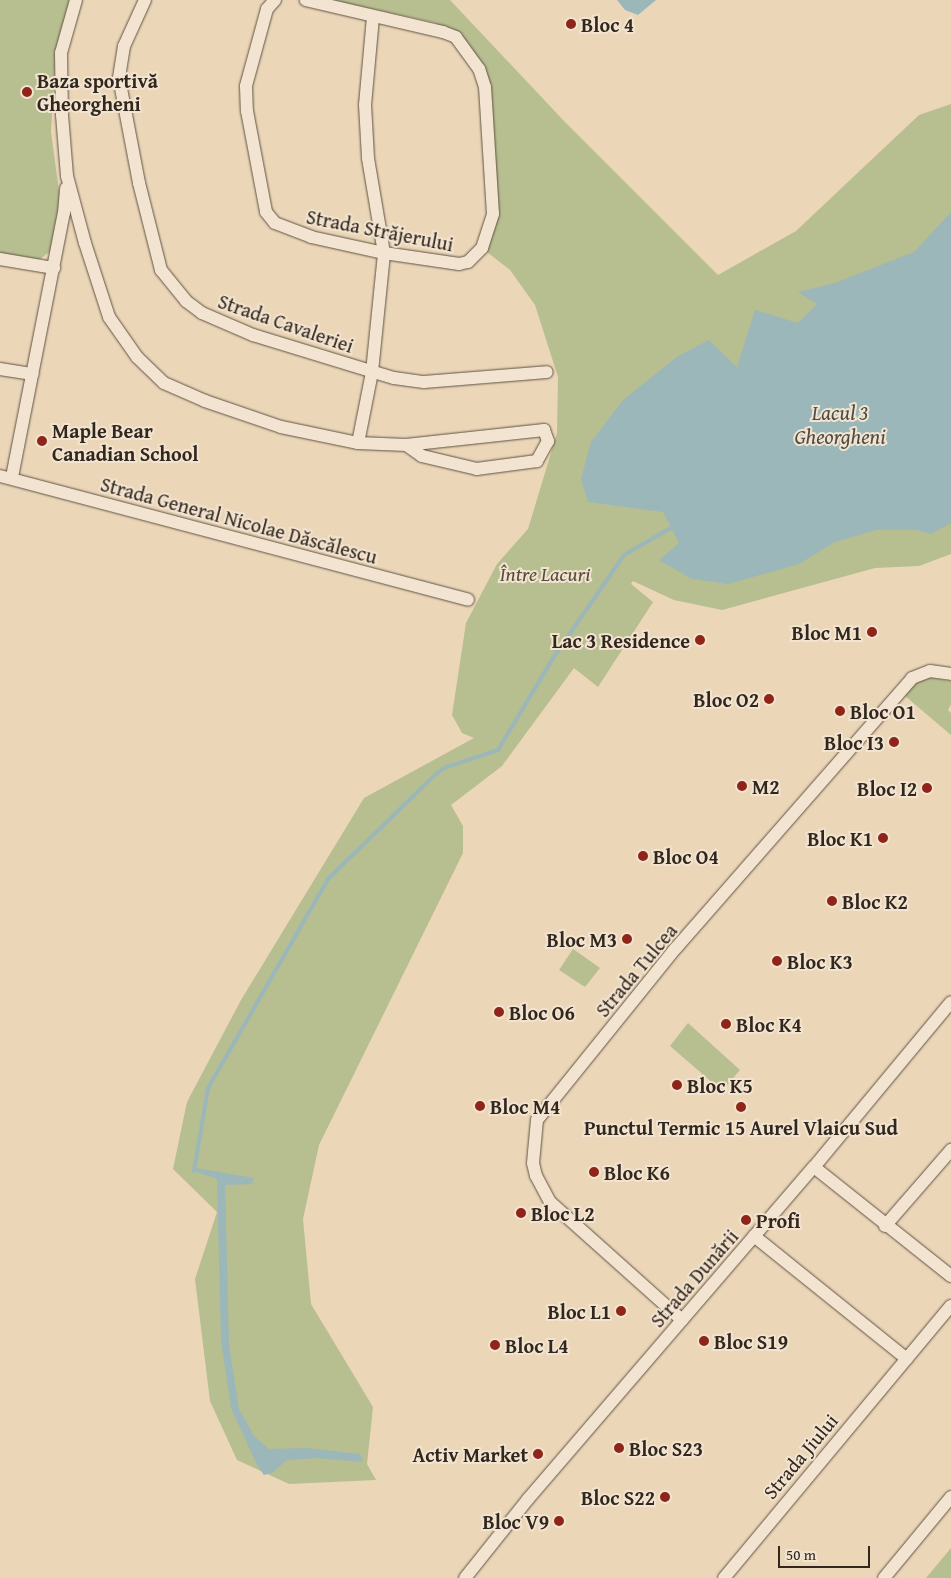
<!DOCTYPE html>
<html>
<head>
<meta charset="utf-8">
<style>
  body { margin:0 }
  #map { position:relative; width:951px; height:1578px; overflow:hidden; background:#ebd6b8; font-family:"Gentium Book Plus",serif }
  div>[style] { position:absolute }
  .green>* { inset:0; background:#b7be8f }
  .water>* { inset:0; background:#9cb7b9 }
  .stream>* { height:4px; margin:-2px; padding:0 2px; transform-origin:2px; border-radius:2px; background:#9cb7b9 }
  .roads { filter:drop-shadow(0 0 1px #605344) drop-shadow(0 0 1px #605344) }
  .minor>* { height:12px; margin:-6px; padding:0 6px; transform-origin:6px; border-radius:6px; background:#f2e4d1 }
  .dots>* { width:14px; height:14px; translate:-50% -50%; box-sizing:border-box; border:2px solid #f2e4d1; border-radius:50% }
  span { translate:-50% -50%; white-space:nowrap; text-align:center; line-height:1.15; -webkit-text-stroke:4px #f2e4d1; paint-order:stroke }
  .poi-label { font-size:20px; color:#32271d; font-weight:700 }
  .left { translate:0 -50%; text-align:left }
  .right { translate:-100% -50%; text-align:right }
  .street-label { font-size:20px; color:#32271d }
  .park-label { font-size:20px; color:#534d3a; font-style:italic }
  .water-label { font-size:21px; color:#4c4b44; font-style:italic }
  .scale { position:absolute; left:778px; top:1546px; width:92px; height:22px; box-sizing:border-box; border:2px solid #32271d; border-top:0; padding-left:6px; font-size:15px; line-height:18px; white-space:nowrap; color:#32271d; -webkit-text-stroke:4px #f2e4d1; paint-order:stroke }
</style>
</head>
<body>
<div id="map">
  <div class="green">
    <div style="clip-path:polygon(0 0,70px 0,56px 51px,51px 132px,60px 198px,52px 250px,40px 259px,0 253px)"></div>
    <div style="clip-path:polygon(332px 0,450px 0,564px 121px,718px 275px,796px 231px,919px 115px,951px 104px,951px 554px,919px 566px,875px 568px,722px 610px,674px 600px,633px 581px,631px 584px,653px 602px,598px 687px,574px 668px,502px 766px,451px 805px,463px 826px,463px 853px,319px 1145px,303px 1219px,311px 1304px,373px 1407px,367px 1464px,376px 1480px,289px 1484px,237px 1460px,210px 1401px,195px 1279px,217px 1212px,173px 1169px,187px 1102px,241px 1000px,364px 798px,474px 738px,462px 733px,452px 715px,466px 623px,497px 564px,528px 529px,557px 433px,558px 377px,535px 305px,510px 270px,482px 248px,493px 214px,485px 87px,456px 37px,436px 30px,437px 23px)"></div>
    <div style="clip-path:polygon(926px 677px,951px 681px,951px 704px,948px 710px,951px 713px,951px 735px,904px 695px,918px 680px)"></div>
    <div style="clip-path:polygon(573px 949px,600px 968px,585px 987px,559px 970px)"></div>
    <div style="clip-path:polygon(688px 1023px,740px 1070px,722px 1091px,670px 1046px)"></div>
    <div style="clip-path:polygon(951px 1548px,951px 1578px,926px 1578px)"></div>
  </div>
  <div class="water">
    <div style="clip-path:polygon(617px 0,656px 0,638px 15px,625px 10px)"></div>
    <div style="clip-path:polygon(951px 212px,951px 523px,931px 534px,917px 530px,876px 530px,835px 542px,799px 564px,728px 584px,692px 579px,659px 560px,679px 543px,663px 512px,588px 502px,581px 479px,591px 442px,623px 400px,678px 356px,709px 340px,737px 367px,755px 310px,798px 323px,817px 304px,798px 292px,835px 283px,914px 252px)"></div>
    <div style="clip-path:polygon(195px 1168px,254px 1178px,252px 1184px,225px 1185px,229px 1345px,239px 1409px,254px 1436px,269px 1449px,307px 1448px,360px 1454px,363px 1462px,316px 1458px,287px 1460px,272px 1473px,264px 1475px,258px 1467px,231px 1408px,221px 1340px,217px 1179px,194px 1171px)"></div>
  </div>
  <div class="stream">
    <div style="left:194px;top:1171px;width:84px;rotate:-80.4deg"></div>
    <div style="left:208px;top:1088px;width:241px;rotate:-60.1deg"></div>
    <div style="left:328px;top:879px;width:149px;rotate:-44.2deg"></div>
    <div style="left:435px;top:775px;width:11px;rotate:-38deg"></div>
    <div style="left:444px;top:768px;width:57px;rotate:-18.4deg"></div>
    <div style="left:498px;top:750px;width:107px;rotate:-59.1deg"></div>
    <div style="left:553px;top:658px;width:125px;rotate:-55.4deg"></div>
    <div style="left:624px;top:555px;width:54px;rotate:-29.9deg"></div>
  </div>
  <div class="roads">
    <div class="minor">
      <div style="left:76px;top:0;width:55px;rotate:105.8deg"></div>
      <div style="left:61px;top:53px;width:62px;rotate:89.1deg"></div>
      <div style="left:62px;top:115px;width:61px;rotate:85.3deg"></div>
      <div style="left:67px;top:176px;width:69px;rotate:75deg"></div>
      <div style="left:85px;top:243px;width:78px;rotate:72deg"></div>
      <div style="left:109px;top:317px;width:49px;rotate:55deg"></div>
      <div style="left:137px;top:357px;width:37px;rotate:44deg"></div>
      <div style="left:164px;top:383px;width:45px;rotate:23.7deg"></div>
      <div style="left:205px;top:401px;width:80px;rotate:18.9deg"></div>
      <div style="left:281px;top:427px;width:79px;rotate:11.7deg"></div>
      <div style="left:358px;top:443px;width:48px;rotate:2.4deg"></div>
      <div style="left:406px;top:445px;width:139px;rotate:-6.2deg"></div>
      <div style="left:544px;top:430px;width:12px;rotate:70deg"></div>
      <div style="left:548px;top:441px;width:23px;rotate:119deg"></div>
      <div style="left:537px;top:461px;width:61px;rotate:172.4deg"></div>
      <div style="left:477px;top:469px;width:57px;rotate:-166.7deg"></div>
      <div style="left:422px;top:456px;width:19px;rotate:-145deg"></div>
      <div style="left:145px;top:0;width:51px;rotate:114.5deg"></div>
      <div style="left:124px;top:46px;width:32px;rotate:99deg"></div>
      <div style="left:119px;top:78px;width:107px;rotate:79.2deg"></div>
      <div style="left:139px;top:183px;width:90px;rotate:75.8deg"></div>
      <div style="left:161px;top:270px;width:40px;rotate:51deg"></div>
      <div style="left:186px;top:301px;width:20px;rotate:37deg"></div>
      <div style="left:202px;top:313px;width:56px;rotate:23.3deg"></div>
      <div style="left:253px;top:335px;width:147px;rotate:17deg"></div>
      <div style="left:394px;top:378px;width:30px;rotate:8deg"></div>
      <div style="left:424px;top:382px;width:123px;rotate:-4.6deg"></div>
      <div style="left:275px;top:0;width:12px;rotate:132deg"></div>
      <div style="left:267px;top:9px;width:80px;rotate:105.3deg"></div>
      <div style="left:246px;top:86px;width:25px;rotate:88deg"></div>
      <div style="left:247px;top:111px;width:103px;rotate:79.3deg"></div>
      <div style="left:266px;top:212px;width:14px;rotate:51deg"></div>
      <div style="left:275px;top:223px;width:39px;rotate:21deg"></div>
      <div style="left:311px;top:237px;width:75px;rotate:12.4deg"></div>
      <div style="left:384px;top:253px;width:76px;rotate:8.3deg"></div>
      <div style="left:459px;top:264px;width:9px;rotate:-13deg"></div>
      <div style="left:468px;top:262px;width:20px;rotate:-45deg"></div>
      <div style="left:482px;top:248px;width:36px;rotate:-72deg"></div>
      <div style="left:493px;top:214px;width:127px;rotate:-93.6deg"></div>
      <div style="left:485px;top:87px;width:19px;rotate:-108deg"></div>
      <div style="left:479px;top:69px;width:39px;rotate:-126deg"></div>
      <div style="left:456px;top:37px;width:14px;rotate:-159deg"></div>
      <div style="left:443px;top:32px;width:141px;rotate:-166.9deg"></div>
      <div style="left:0;top:259px;width:55px;rotate:9.5deg"></div>
      <div style="left:0;top:369px;width:33px;rotate:9deg"></div>
      <div style="left:358px;top:443px;width:72px;rotate:-78.8deg"></div>
      <div style="left:372px;top:372px;width:120px;rotate:-84.2deg"></div>
      <div style="left:384px;top:253px;width:96px;rotate:-99.6deg"></div>
      <div style="left:368px;top:158px;width:53px;rotate:-93.2deg"></div>
      <div style="left:365px;top:105px;width:88px;rotate:-84.8deg"></div>
      <div style="left:0;top:476px;width:484px;rotate:14.8deg"></div>
      <div style="left:12px;top:477px;width:269px;rotate:-78.9deg"></div>
      <div style="left:64px;top:213px;width:25px;rotate:-85deg"></div>
      <div style="left:814px;top:1167px;width:175px;rotate:38.5deg"></div>
      <div style="left:885px;top:1226px;width:101px;rotate:-49deg"></div>
      <div style="left:754px;top:1236px;width:196px;rotate:38.8deg"></div>
      <div style="left:682px;top:1320px;width:177px;rotate:-138.2deg"></div>
      <div style="left:550px;top:1202px;width:30px;rotate:-118deg"></div>
      <div style="left:536px;top:1176px;width:13px;rotate:-103deg"></div>
      <div style="left:533px;top:1163px;width:43px;rotate:-84.7deg"></div>
      <div style="left:537px;top:1120px;width:221px;rotate:-51.1deg"></div>
      <div style="left:676px;top:948px;width:359px;rotate:-48.8deg"></div>
      <div style="left:912px;top:678px;width:19px;rotate:-21deg"></div>
      <div style="left:930px;top:671px;width:21px;rotate:8deg"></div>
      <div style="left:465px;top:1578px;width:101px;rotate:-51.4deg"></div>
      <div style="left:528px;top:1499px;width:438px;rotate:-49.3deg"></div>
      <div style="left:814px;top:1167px;width:214px;rotate:-50.3deg"></div>
      <div style="left:724px;top:1578px;width:354px;rotate:-50.2deg"></div>
      <div style="left:884px;top:1578px;width:105px;rotate:-50.4deg"></div>
    </div>
  </div>
  <div class="dots">
    <div style="left:571px;top:24px;background:#8f2418"></div>
    <div style="left:27px;top:92px;background:#8f2418"></div>
    <div style="left:42px;top:441px;background:#8f2418"></div>
    <div style="left:872px;top:632px;background:#8f2418"></div>
    <div style="left:700px;top:640px;background:#8f2418"></div>
    <div style="left:769px;top:699px;background:#8f2418"></div>
    <div style="left:840px;top:711px;background:#8f2418"></div>
    <div style="left:894px;top:742px;background:#8f2418"></div>
    <div style="left:742px;top:786px;background:#8f2418"></div>
    <div style="left:927px;top:788px;background:#8f2418"></div>
    <div style="left:883px;top:838px;background:#8f2418"></div>
    <div style="left:643px;top:856px;background:#8f2418"></div>
    <div style="left:832px;top:901px;background:#8f2418"></div>
    <div style="left:627px;top:939px;background:#8f2418"></div>
    <div style="left:777px;top:961px;background:#8f2418"></div>
    <div style="left:499px;top:1012px;background:#8f2418"></div>
    <div style="left:726px;top:1024px;background:#8f2418"></div>
    <div style="left:677px;top:1085px;background:#8f2418"></div>
    <div style="left:480px;top:1106px;background:#8f2418"></div>
    <div style="left:741px;top:1107px;background:#8f2418"></div>
    <div style="left:594px;top:1172px;background:#8f2418"></div>
    <div style="left:521px;top:1213px;background:#8f2418"></div>
    <div style="left:746px;top:1220px;background:#8f2418"></div>
    <div style="left:621px;top:1311px;background:#8f2418"></div>
    <div style="left:704px;top:1341px;background:#8f2418"></div>
    <div style="left:495px;top:1345px;background:#8f2418"></div>
    <div style="left:619px;top:1448px;background:#8f2418"></div>
    <div style="left:538px;top:1454px;background:#8f2418"></div>
    <div style="left:665px;top:1497px;background:#8f2418"></div>
    <div style="left:559px;top:1521px;background:#8f2418"></div>
  </div>
  <div class="poi-label">
    <span class="left" style="left:581px;top:24px">Bloc 4</span>
    <span class="left" style="left:37px;top:92px">Baza sportivă<br>Gheorgheni</span>
    <span class="left" style="left:52px;top:442px">Maple Bear<br>Canadian School</span>
    <span class="right" style="left:862px;top:632px">Bloc M1</span>
    <span class="right" style="left:690px;top:640px">Lac 3 Residence</span>
    <span class="right" style="left:759px;top:699px">Bloc O2</span>
    <span class="left" style="left:850px;top:711px">Bloc O1</span>
    <span class="right" style="left:884px;top:742px">Bloc I3</span>
    <span class="left" style="left:752px;top:786px">M2</span>
    <span class="right" style="left:917px;top:788px">Bloc I2</span>
    <span class="right" style="left:873px;top:838px">Bloc K1</span>
    <span class="left" style="left:653px;top:856px">Bloc O4</span>
    <span class="left" style="left:842px;top:901px">Bloc K2</span>
    <span class="right" style="left:617px;top:939px">Bloc M3</span>
    <span class="left" style="left:787px;top:961px">Bloc K3</span>
    <span class="left" style="left:509px;top:1012px">Bloc O6</span>
    <span class="left" style="left:736px;top:1024px">Bloc K4</span>
    <span class="left" style="left:687px;top:1085px">Bloc K5</span>
    <span class="left" style="left:490px;top:1106px">Bloc M4</span>
    <span style="left:741px;top:1127px">Punctul Termic 15 Aurel Vlaicu Sud</span>
    <span class="left" style="left:604px;top:1172px">Bloc K6</span>
    <span class="left" style="left:531px;top:1213px">Bloc L2</span>
    <span class="left" style="left:756px;top:1220px">Profi</span>
    <span class="right" style="left:611px;top:1311px">Bloc L1</span>
    <span class="left" style="left:714px;top:1341px">Bloc S19</span>
    <span class="left" style="left:505px;top:1345px">Bloc L4</span>
    <span class="left" style="left:629px;top:1448px">Bloc S23</span>
    <span class="right" style="left:528px;top:1454px">Activ Market</span>
    <span class="right" style="left:655px;top:1497px">Bloc S22</span>
    <span class="right" style="left:549px;top:1521px">Bloc V9</span>
  </div>
  <div class="street-label">
    <span style="left:380px;top:230px;rotate:11deg">Strada Străjerului</span>
    <span style="left:286px;top:323px;rotate:19deg">Strada Cavaleriei</span>
    <span style="left:239px;top:520px;rotate:15deg">Strada General Nicolae Dăscălescu</span>
    <span style="left:636px;top:970px;rotate:-50deg">Strada Tulcea</span>
    <span style="left:694px;top:1278px;rotate:-49deg">Strada Dunării</span>
    <span style="left:800px;top:1456px;rotate:-50deg">Strada Jiului</span>
  </div>
  <div class="park-label">
    <span style="left:545px;top:573px">Între Lacuri</span>
  </div>
  <div class="water-label">
    <span style="left:840px;top:425px">Lacul 3<br>Gheorgheni</span>
  </div>
  <div class="scale">50 m</div>
</div>
</body>
</html>
